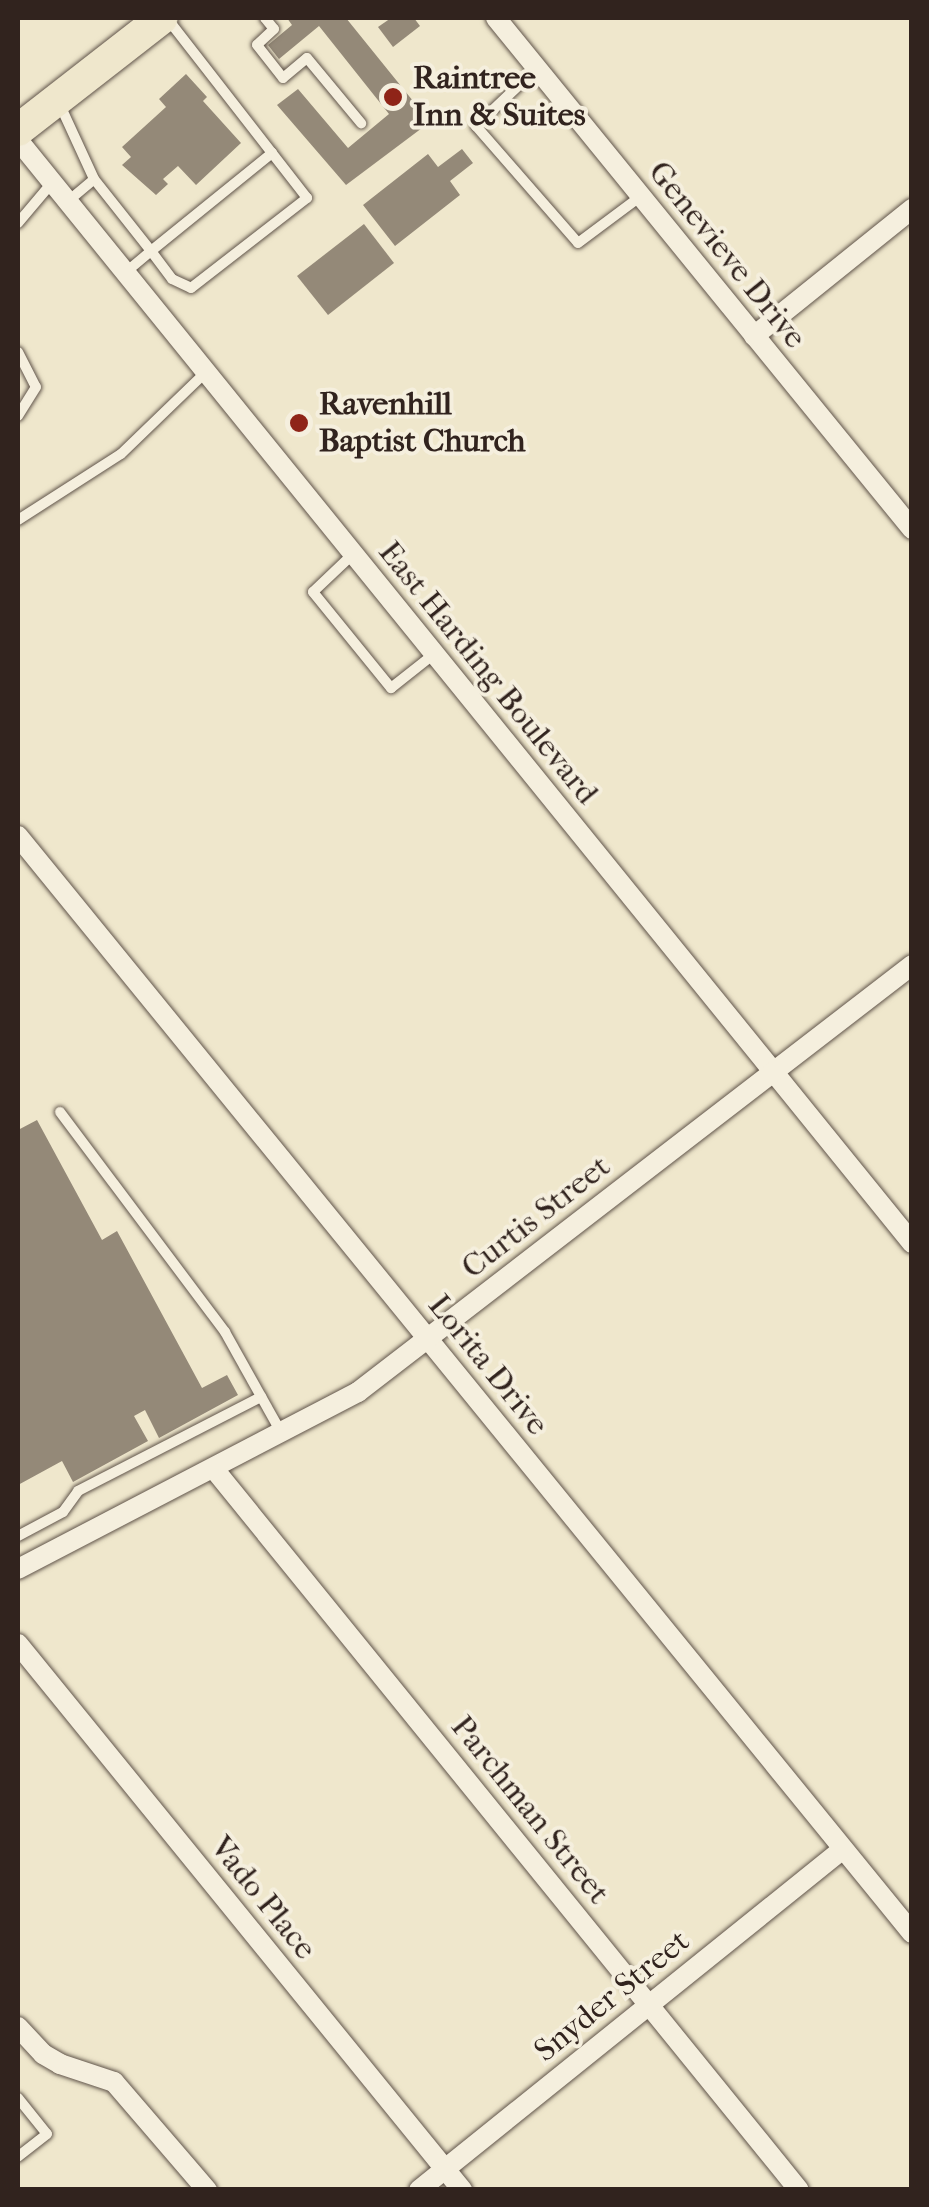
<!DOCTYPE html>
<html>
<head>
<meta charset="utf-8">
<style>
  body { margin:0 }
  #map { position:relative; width:929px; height:2207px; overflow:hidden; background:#efe7cc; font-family:"IM FELL French Canon",serif }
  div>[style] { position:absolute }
  .building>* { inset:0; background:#948978 }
  .roads { filter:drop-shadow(0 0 2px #60544a) drop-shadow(0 0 2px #60544a) }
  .lane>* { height:10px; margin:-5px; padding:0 5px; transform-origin:5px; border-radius:5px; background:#f5efde }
  .street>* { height:20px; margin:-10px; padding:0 10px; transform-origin:10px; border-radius:10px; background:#f5efde }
  .primary>* { height:32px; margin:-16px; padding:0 16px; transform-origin:16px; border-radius:16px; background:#efe7cc }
  .dots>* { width:28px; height:28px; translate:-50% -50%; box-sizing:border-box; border:5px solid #f5efde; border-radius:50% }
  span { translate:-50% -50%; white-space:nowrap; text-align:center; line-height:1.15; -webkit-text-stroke:8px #f5efde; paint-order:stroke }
  .poi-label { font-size:32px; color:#31231e; font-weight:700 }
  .left { translate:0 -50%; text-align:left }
  .street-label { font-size:32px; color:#31231e }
  .frame { position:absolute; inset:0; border:20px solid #31231e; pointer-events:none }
</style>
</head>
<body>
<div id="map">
  <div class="building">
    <div style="clip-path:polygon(287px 18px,346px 18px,430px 122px,346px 185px,277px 105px,298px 89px,348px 148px,389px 114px,319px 26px,279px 59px,268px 45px,292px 25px)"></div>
    <div style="clip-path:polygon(391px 18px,414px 18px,420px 26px,393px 47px,378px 27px)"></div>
    <div style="clip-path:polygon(186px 74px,207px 97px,203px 101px,241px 143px,196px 185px,178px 166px,163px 179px,168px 184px,156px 195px,122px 165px,131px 157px,122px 147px,166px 107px,159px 99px)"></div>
    <div style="clip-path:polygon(462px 149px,473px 163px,450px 181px,460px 195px,395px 246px,363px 205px,428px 154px,438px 167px)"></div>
    <div style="clip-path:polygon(364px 224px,394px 263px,328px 315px,297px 276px)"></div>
    <div style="clip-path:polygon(37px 1120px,102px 1240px,117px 1231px,202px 1388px,227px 1375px,238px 1395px,159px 1438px,145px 1410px,134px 1416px,148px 1441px,73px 1482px,62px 1461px,18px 1485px,18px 1130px)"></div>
  </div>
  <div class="roads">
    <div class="lane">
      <div style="left:265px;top:18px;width:14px;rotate:51deg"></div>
      <div style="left:274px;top:29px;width:23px;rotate:137deg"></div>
      <div style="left:257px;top:45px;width:42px;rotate:51.8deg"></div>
      <div style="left:283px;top:78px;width:31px;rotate:-40deg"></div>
      <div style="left:307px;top:58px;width:85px;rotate:50.3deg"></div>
      <div style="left:536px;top:69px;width:83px;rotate:136.5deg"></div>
      <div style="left:476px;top:126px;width:155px;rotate:48.9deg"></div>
      <div style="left:578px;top:243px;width:79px;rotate:-36.7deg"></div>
      <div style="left:60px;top:105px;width:81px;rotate:65.3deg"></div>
      <div style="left:94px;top:179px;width:92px;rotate:51.6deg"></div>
      <div style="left:151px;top:251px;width:156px;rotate:-39deg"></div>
      <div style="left:67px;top:202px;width:35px;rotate:-40deg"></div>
      <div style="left:18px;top:223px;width:51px;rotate:-49.8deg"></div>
      <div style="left:126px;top:272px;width:33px;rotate:-40deg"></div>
      <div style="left:151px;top:251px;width:35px;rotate:53deg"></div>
      <div style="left:172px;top:279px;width:21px;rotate:25deg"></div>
      <div style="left:191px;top:288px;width:147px;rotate:-37.8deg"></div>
      <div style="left:307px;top:198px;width:228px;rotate:-127.9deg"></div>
      <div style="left:18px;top:352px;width:39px;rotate:63deg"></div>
      <div style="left:36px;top:387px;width:34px;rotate:122deg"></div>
      <div style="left:18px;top:520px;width:122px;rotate:-32.7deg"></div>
      <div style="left:121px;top:454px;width:117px;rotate:-44deg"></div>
      <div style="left:353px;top:554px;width:55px;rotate:136.5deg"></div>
      <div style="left:313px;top:592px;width:124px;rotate:50.9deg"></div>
      <div style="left:391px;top:688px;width:55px;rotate:-38.3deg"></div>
      <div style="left:60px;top:1112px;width:275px;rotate:53.1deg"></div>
      <div style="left:225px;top:1332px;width:117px;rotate:60.8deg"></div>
      <div style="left:18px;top:1536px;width:51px;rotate:-28.1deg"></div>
      <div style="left:63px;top:1512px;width:26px;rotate:-54deg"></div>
      <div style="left:78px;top:1491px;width:206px;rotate:-27.2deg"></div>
      <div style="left:18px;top:2098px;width:46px;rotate:51.1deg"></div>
      <div style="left:47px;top:2134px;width:37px;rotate:142deg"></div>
    </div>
    <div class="street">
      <div style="left:496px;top:18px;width:659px;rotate:50.85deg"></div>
      <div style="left:18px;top:140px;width:1420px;rotate:50.97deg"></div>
      <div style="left:754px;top:336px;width:203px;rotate:-38.8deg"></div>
      <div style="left:18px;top:836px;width:1415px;rotate:50.82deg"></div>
      <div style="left:214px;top:1469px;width:928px;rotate:50.95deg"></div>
      <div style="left:18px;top:1569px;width:383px;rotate:-27.5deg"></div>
      <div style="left:358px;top:1392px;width:699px;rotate:-37.62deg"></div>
      <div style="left:18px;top:1644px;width:704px;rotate:50.88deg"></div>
      <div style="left:18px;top:2027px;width:37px;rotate:47deg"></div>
      <div style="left:43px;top:2054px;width:20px;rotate:30deg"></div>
      <div style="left:60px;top:2064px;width:57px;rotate:18.4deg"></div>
      <div style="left:114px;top:2082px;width:143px;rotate:49.3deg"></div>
      <div style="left:419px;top:2190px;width:544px;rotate:-38.81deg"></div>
    </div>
    <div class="primary">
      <div style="left:18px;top:130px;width:182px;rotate:-37.9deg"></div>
    </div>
  </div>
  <div class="dots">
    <div style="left:393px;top:97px;background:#8f2418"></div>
    <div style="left:299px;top:423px;background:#8f2418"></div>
  </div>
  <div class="poi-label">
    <span class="left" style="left:413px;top:97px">Raintree<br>Inn &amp; Suites</span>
    <span class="left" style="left:319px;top:423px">Ravenhill<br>Baptist Church</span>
  </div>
  <div class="street-label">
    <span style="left:727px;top:255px;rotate:51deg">Genevieve Drive</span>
    <span style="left:488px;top:673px;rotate:51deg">East Harding Boulevard</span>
    <span style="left:536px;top:1217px;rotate:-38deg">Curtis Street</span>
    <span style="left:488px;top:1365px;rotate:51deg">Lorita Drive</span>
    <span style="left:530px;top:1810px;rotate:51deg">Parchman Street</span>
    <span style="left:263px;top:1898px;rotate:51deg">Vado Place</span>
    <span style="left:612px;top:1996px;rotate:-39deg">Snyder Street</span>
  </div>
  <div class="frame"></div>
</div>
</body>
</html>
